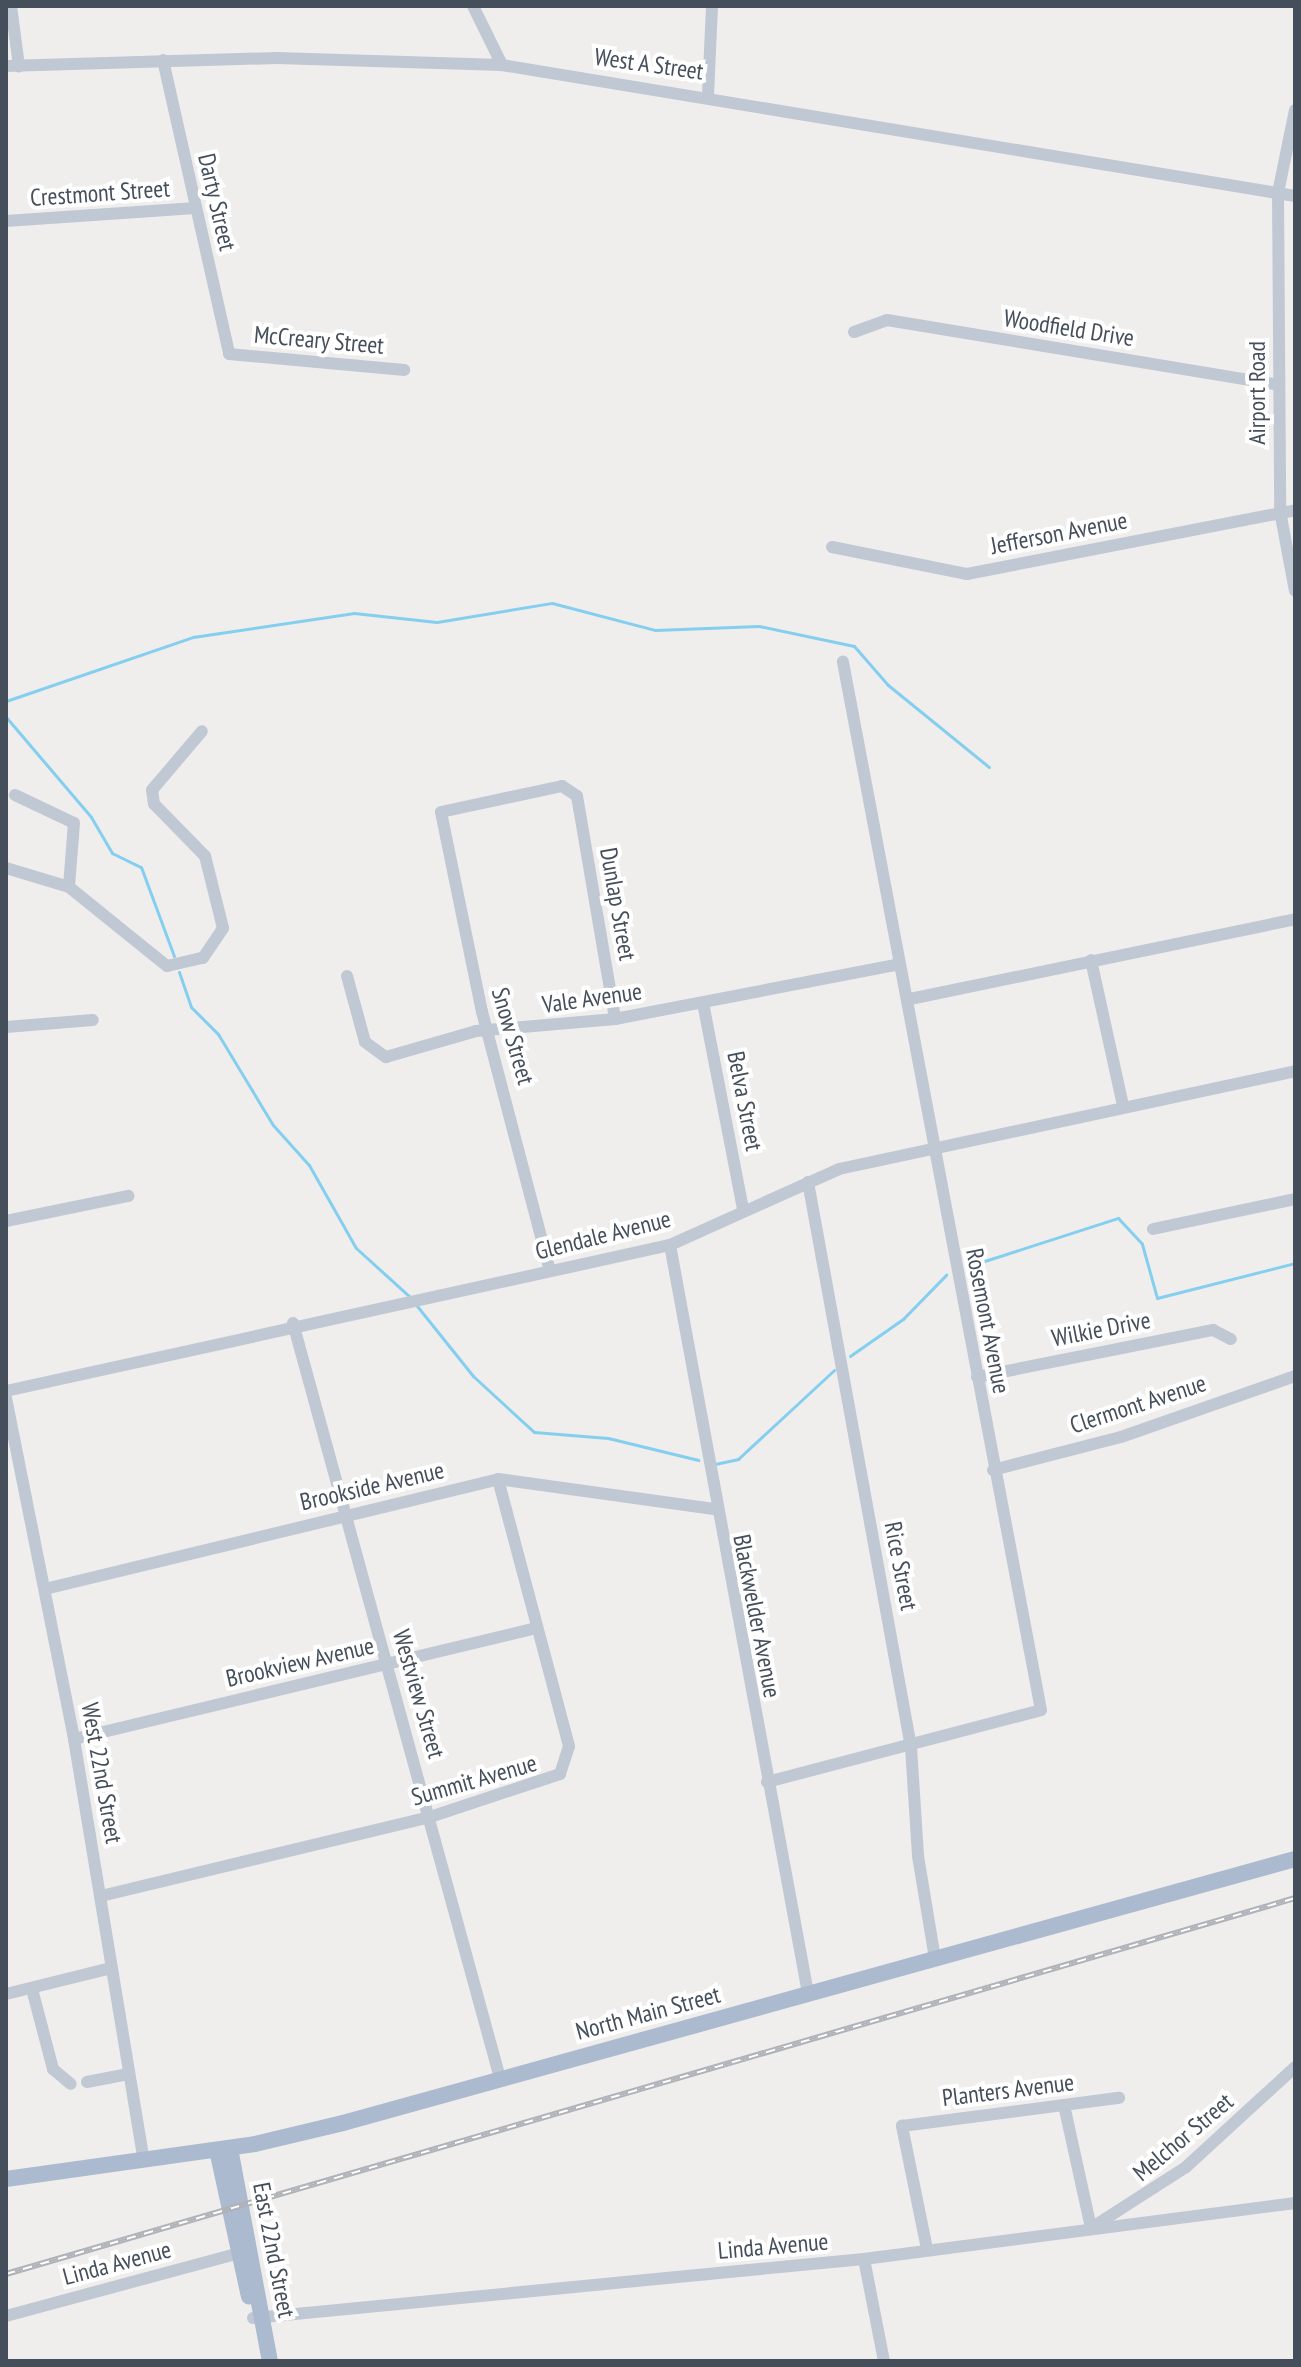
<!DOCTYPE html>
<html>
<head>
<meta charset="utf-8">
<style>
  body { margin:0 }
  #map { position:relative; width:1301px; height:2367px; overflow:hidden; background:#f0eded; font-family:"PT Sans Narrow",sans-serif }
  div>[style] { position:absolute }
  .stream>* { height:3px; margin:-1.5px; padding:0 1.5px; transform-origin:1.5px; border-radius:1.5px; background:#84cfef }
  .minor>* { height:12px; margin:-6px; padding:0 6px; transform-origin:6px; border-radius:6px; background:#c0c8d3 }
  .major>* { height:16px; margin:-8px; padding:0 8px; transform-origin:8px; border-radius:8px; background:#abbace }
  .rail>* { height:6px; margin-top:-3px; transform-origin:0; background:repeating-linear-gradient(90deg,#fff 0 9px,#afb2b8 0 18px); box-sizing:border-box; border-block:2px solid #afb2b8 }
  span { translate:-50% -50%; white-space:nowrap; text-align:center; line-height:1.15; -webkit-text-stroke:8px #fff; paint-order:stroke }
  .street-label { font-size:24px; color:#454f5b }
  .frame { position:absolute; inset:0; border:8px solid #454f5b; pointer-events:none }
</style>
</head>
<body>
<div id="map">
  <div class="stream">
    <div style="left:6px;top:701px;width:198px;rotate:-18.9deg"></div>
    <div style="left:193px;top:637px;width:163px;rotate:-8.5deg"></div>
    <div style="left:354px;top:613px;width:83px;rotate:6.2deg"></div>
    <div style="left:437px;top:622px;width:117px;rotate:-9.4deg"></div>
    <div style="left:552px;top:603px;width:106px;rotate:14.7deg"></div>
    <div style="left:655px;top:630px;width:104px;rotate:-2.2deg"></div>
    <div style="left:759px;top:626px;width:97px;rotate:11.9deg"></div>
    <div style="left:854px;top:646px;width:52px;rotate:48.9deg"></div>
    <div style="left:888px;top:685px;width:130px;rotate:39.1deg"></div>
    <div style="left:6px;top:717px;width:131px;rotate:49.6deg"></div>
    <div style="left:91px;top:817px;width:42px;rotate:59.7deg"></div>
    <div style="left:112px;top:853px;width:32px;rotate:26deg"></div>
    <div style="left:141px;top:867px;width:95px;rotate:69.7deg"></div>
    <div style="left:179px;top:972px;width:37px;rotate:71deg"></div>
    <div style="left:191px;top:1007px;width:38px;rotate:45deg"></div>
    <div style="left:218px;top:1034px;width:106px;rotate:58.9deg"></div>
    <div style="left:273px;top:1125px;width:54px;rotate:48deg"></div>
    <div style="left:309px;top:1165px;width:95px;rotate:60.5deg"></div>
    <div style="left:356px;top:1248px;width:72px;rotate:42.2deg"></div>
    <div style="left:966px;top:1267px;width:160px;rotate:-17.9deg"></div>
    <div style="left:1118px;top:1218px;width:35px;rotate:47deg"></div>
    <div style="left:1142px;top:1244px;width:56px;rotate:74.5deg"></div>
    <div style="left:1157px;top:1298px;width:142px;rotate:-14.2deg"></div>
    <div style="left:417px;top:1306px;width:90px;rotate:51.3deg"></div>
    <div style="left:473px;top:1376px;width:83px;rotate:42.6deg"></div>
    <div style="left:534px;top:1432px;width:74px;rotate:4.6deg"></div>
    <div style="left:608px;top:1438px;width:93px;rotate:13.7deg"></div>
    <div style="left:850px;top:1356px;width:65px;rotate:-34.9deg"></div>
    <div style="left:903px;top:1319px;width:62px;rotate:-45.7deg"></div>
    <div style="left:715px;top:1464px;width:24px;rotate:-12deg"></div>
    <div style="left:738px;top:1459px;width:131px;rotate:-42.8deg"></div>
  </div>
  <div class="minor">
    <div style="left:11px;top:6px;width:61px;rotate:82.4deg"></div>
    <div style="left:473px;top:6px;width:66px;rotate:63.8deg"></div>
    <div style="left:163px;top:60px;width:301px;rotate:77.3deg"></div>
    <div style="left:229px;top:354px;width:176px;rotate:5.2deg"></div>
    <div style="left:6px;top:66px;width:271px;rotate:-1.7deg"></div>
    <div style="left:277px;top:58px;width:225px;rotate:1.8deg"></div>
    <div style="left:502px;top:65px;width:804px;rotate:9.38deg"></div>
    <div style="left:708px;top:95px;width:89px;rotate:-87.4deg"></div>
    <div style="left:1295px;top:110px;width:85px;rotate:101.6deg"></div>
    <div style="left:1278px;top:193px;width:318px;rotate:89.6deg"></div>
    <div style="left:1280px;top:511px;width:81px;rotate:79.4deg"></div>
    <div style="left:6px;top:221px;width:190px;rotate:-3.9deg"></div>
    <div style="left:854px;top:332px;width:35px;rotate:-20deg"></div>
    <div style="left:887px;top:320px;width:397px;rotate:9.4deg"></div>
    <div style="left:832px;top:547px;width:138px;rotate:11.3deg"></div>
    <div style="left:967px;top:574px;width:334px;rotate:-11deg"></div>
    <div style="left:15px;top:795px;width:65px;rotate:25.4deg"></div>
    <div style="left:74px;top:823px;width:64px;rotate:94.5deg"></div>
    <div style="left:6px;top:868px;width:66px;rotate:16.8deg"></div>
    <div style="left:69px;top:887px;width:126px;rotate:38.9deg"></div>
    <div style="left:167px;top:966px;width:37px;rotate:-13deg"></div>
    <div style="left:203px;top:958px;width:36px;rotate:-56deg"></div>
    <div style="left:223px;top:928px;width:74px;rotate:-104deg"></div>
    <div style="left:205px;top:856px;width:73px;rotate:-134.4deg"></div>
    <div style="left:154px;top:804px;width:14px;rotate:-98deg"></div>
    <div style="left:152px;top:790px;width:77px;rotate:-49.7deg"></div>
    <div style="left:1091px;top:960px;width:148px;rotate:77.6deg"></div>
    <div style="left:347px;top:976px;width:68px;rotate:74.7deg"></div>
    <div style="left:365px;top:1042px;width:26px;rotate:36deg"></div>
    <div style="left:386px;top:1057px;width:94px;rotate:-16.1deg"></div>
    <div style="left:476px;top:1031px;width:140px;rotate:-4.9deg"></div>
    <div style="left:615px;top:1019px;width:290px;rotate:-10.9deg"></div>
    <div style="left:910px;top:999px;width:393px;rotate:-11.7deg"></div>
    <div style="left:703px;top:1003px;width:209px;rotate:79deg"></div>
    <div style="left:6px;top:1027px;width:87px;rotate:-4.6deg"></div>
    <div style="left:808px;top:1182px;width:574px;rotate:79.67deg"></div>
    <div style="left:911px;top:1747px;width:109px;rotate:86.3deg"></div>
    <div style="left:918px;top:1856px;width:104px;rotate:80.6deg"></div>
    <div style="left:6px;top:1221px;width:125px;rotate:-11.6deg"></div>
    <div style="left:1153px;top:1229px;width:145px;rotate:-11.9deg"></div>
    <div style="left:670px;top:1245px;width:761px;rotate:79.55deg"></div>
    <div style="left:550px;top:1271px;width:268px;rotate:-104.7deg"></div>
    <div style="left:482px;top:1012px;width:204px;rotate:-101.6deg"></div>
    <div style="left:441px;top:812px;width:124px;rotate:-12.1deg"></div>
    <div style="left:562px;top:786px;width:18px;rotate:34deg"></div>
    <div style="left:577px;top:796px;width:226px;rotate:80.3deg"></div>
    <div style="left:293px;top:1323px;width:783px;rotate:74.67deg"></div>
    <div style="left:977px;top:1377px;width:241px;rotate:-11.3deg"></div>
    <div style="left:1213px;top:1330px;width:20px;rotate:27deg"></div>
    <div style="left:6px;top:1391px;width:680px;rotate:-12.4deg"></div>
    <div style="left:670px;top:1245px;width:185px;rotate:-24.2deg"></div>
    <div style="left:839px;top:1169px;width:466px;rotate:-12.1deg"></div>
    <div style="left:6px;top:1398px;width:348px;rotate:78.7deg"></div>
    <div style="left:74px;top:1739px;width:425px;rotate:80.6deg"></div>
    <div style="left:993px;top:1470px;width:132px;rotate:-14.5deg"></div>
    <div style="left:1121px;top:1437px;width:184px;rotate:-19.3deg"></div>
    <div style="left:45px;top:1589px;width:466px;rotate:-13.6deg"></div>
    <div style="left:498px;top:1479px;width:218px;rotate:7.9deg"></div>
    <div style="left:74px;top:1739px;width:475px;rotate:-13.5deg"></div>
    <div style="left:767px;top:1782px;width:283px;rotate:-14.7deg"></div>
    <div style="left:1041px;top:1710px;width:1067px;rotate:-100.7deg"></div>
    <div style="left:101px;top:1896px;width:338px;rotate:-13.5deg"></div>
    <div style="left:430px;top:1817px;width:137px;rotate:-18.3deg"></div>
    <div style="left:560px;top:1774px;width:29px;rotate:-72deg"></div>
    <div style="left:569px;top:1746px;width:276px;rotate:-104.9deg"></div>
    <div style="left:32px;top:1989px;width:83px;rotate:75.3deg"></div>
    <div style="left:53px;top:2069px;width:23px;rotate:40deg"></div>
    <div style="left:6px;top:1994px;width:108px;rotate:-13.9deg"></div>
    <div style="left:87px;top:2082px;width:42px;rotate:-11deg"></div>
    <div style="left:1064px;top:2105px;width:126px;rotate:77.6deg"></div>
    <div style="left:1091px;top:2228px;width:113px;rotate:-32.7deg"></div>
    <div style="left:1186px;top:2167px;width:148px;rotate:-42.5deg"></div>
    <div style="left:927px;top:2249px;width:126px;rotate:-101.5deg"></div>
    <div style="left:902px;top:2126px;width:219px;rotate:-7.4deg"></div>
    <div style="left:864px;top:2259px;width:104px;rotate:78.9deg"></div>
    <div style="left:6px;top:2316px;width:242px;rotate:-15.1deg"></div>
    <div style="left:253px;top:2318px;width:614px;rotate:-5.52deg"></div>
    <div style="left:864px;top:2259px;width:435px;rotate:-7.4deg"></div>
  </div>
  <div class="major">
    <div style="left:230px;top:2148px;width:217px;rotate:79.4deg"></div>
    <div style="left:217px;top:2150px;width:150px;rotate:77.7deg"></div>
    <div style="left:6px;top:2179px;width:251px;rotate:-8deg"></div>
    <div style="left:255px;top:2144px;width:90px;rotate:-13.4deg"></div>
    <div style="left:343px;top:2123px;width:988px;rotate:-15.5deg"></div>
  </div>
  <div class="rail">
    <div style="left:6px;top:2274px;width:1343px;rotate:-16.26deg"></div>
  </div>
  <div class="street-label">
    <span style="left:649px;top:64px;rotate:8deg">West A Street</span>
    <span style="left:100px;top:193px;rotate:-4deg">Crestmont Street</span>
    <span style="left:217px;top:202px;rotate:77deg">Darty Street</span>
    <span style="left:1069px;top:328px;rotate:9deg">Woodfield Drive</span>
    <span style="left:319px;top:340px;rotate:5deg">McCreary Street</span>
    <span style="left:1257px;top:393px;rotate:-90deg">Airport Road</span>
    <span style="left:1059px;top:533px;rotate:-11deg">Jefferson Avenue</span>
    <span style="left:618px;top:904px;rotate:80deg">Dunlap Street</span>
    <span style="left:592px;top:998px;rotate:-8deg">Vale Avenue</span>
    <span style="left:513px;top:1036px;rotate:74deg">Snow Street</span>
    <span style="left:745px;top:1101px;rotate:79deg">Belva Street</span>
    <span style="left:603px;top:1235px;rotate:-14deg">Glendale Avenue</span>
    <span style="left:988px;top:1321px;rotate:79deg">Rosemont Avenue</span>
    <span style="left:1101px;top:1329px;rotate:-11deg">Wilkie Drive</span>
    <span style="left:1138px;top:1404px;rotate:-18deg">Clermont Avenue</span>
    <span style="left:372px;top:1486px;rotate:-13deg">Brookside Avenue</span>
    <span style="left:901px;top:1566px;rotate:79deg">Rice Street</span>
    <span style="left:757px;top:1616px;rotate:79deg">Blackwelder Avenue</span>
    <span style="left:300px;top:1662px;rotate:-13deg">Brookview Avenue</span>
    <span style="left:419px;top:1694px;rotate:74deg">Westview Street</span>
    <span style="left:102px;top:1773px;rotate:80deg">West 22nd Street</span>
    <span style="left:474px;top:1780px;rotate:-16deg">Summit Avenue</span>
    <span style="left:648px;top:2013px;rotate:-15deg">North Main Street</span>
    <span style="left:1008px;top:2090px;rotate:-7deg">Planters Avenue</span>
    <span style="left:1183px;top:2137px;rotate:-40deg">Melchor Street</span>
    <span style="left:773px;top:2246px;rotate:-5deg">Linda Avenue</span>
    <span style="left:274px;top:2250px;rotate:79deg">East 22nd Street</span>
    <span style="left:117px;top:2263px;rotate:-15deg">Linda Avenue</span>
  </div>
  <div class="frame"></div>
</div>
</body>
</html>
